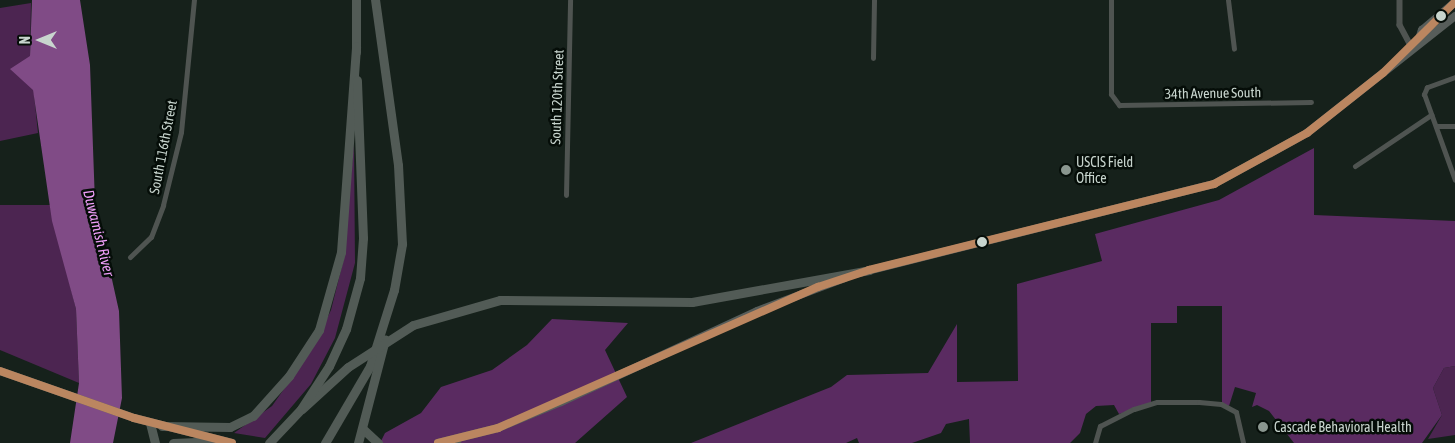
<!DOCTYPE html>
<html>
<head>
<meta charset="utf-8">
<style>
  body { margin:0 }
  #map { position:relative; width:1455px; height:443px; overflow:hidden; background:#16211b; font-family:"Asap Condensed",sans-serif }
  div>[style] { position:absolute }
  .green>* { inset:0; background:#4c2551 }
  .forest>* { inset:0; background:#5a2b61 }
  .water>* { inset:0; background:#804b86 }
  .minor>* { height:5px; margin:-2.5px; padding:0 2.5px; transform-origin:2.5px; border-radius:2.5px; background:#4f5451 }
  .tertiary>* { height:5.5px; margin:-2.75px; padding:0 2.75px; transform-origin:2.75px; border-radius:2.75px; background:#4f5451 }
  .primary>* { height:8px; margin:-4px; padding:0 4px; transform-origin:4px; border-radius:4px; background:#575d5a }
  .motorway>* { height:9px; margin:-4.5px; padding:0 4.5px; transform-origin:4.5px; border-radius:4.5px; background:#525b56 }
  .motorway-bridge>* { height:9px; margin:-4.5px; padding:0 4.5px; transform-origin:4.5px; border-radius:4.5px; background:#525b56 }
  .bus-1>* { height:8px; margin:-4px; padding:0 4px; transform-origin:4px; border-radius:4px; background:#bb8660 }
  .dots>* { width:14px; height:14px; translate:-50% -50%; box-sizing:border-box; border:2px solid #050d08; border-radius:50% }
  span { translate:-50% -50%; white-space:nowrap; text-align:center; line-height:1.15; -webkit-text-stroke:5px #050d08; paint-order:stroke }
  .street-label { font-size:14px; color:#c8d5ce }
  .poi-label { font-size:14px; color:#c8d5ce }
  .left { translate:0 -50%; text-align:left }
  .water-label { font-size:15px; color:#ee9df7; font-style:italic }
  .north { position:absolute; left:15px; top:15px; width:50px; height:50px; -webkit-text-stroke:4px #050d08; paint-order:stroke; rotate:270deg; font-size:14px; font-weight:700; line-height:20px; text-align:center; color:#c8d5ce }
  .north::after { content:''; display:block; margin:auto; width:18px; height:22px; background:#c8d5ce; clip-path:polygon(50% 0,100% 100%,50% 72%,0 100%) }
</style>
</head>
<body>
<div id="map">
  <div class="green">
    <div style="clip-path:polygon(31px 3px,30px 56px,38px 133px,0 141px,0 8px)"></div>
    <div style="clip-path:polygon(354px 142px,355px 263px,335px 338px,311px 384px,265px 438px,234px 433px,272px 406px,313px 348px,331px 310px,344px 258px)"></div>
    <div style="clip-path:polygon(0 205px,50px 205px,76px 309px,79px 383px,0 350px)"></div>
    <div style="clip-path:polygon(1455px 366px,1455px 435px,1428px 439px,1442px 415px,1433px 388px,1444px 368px)"></div>
  </div>
  <div class="forest">
    <div style="clip-path:polygon(1314px 148px,1314px 215px,1455px 221px,1455px 366px,1444px 368px,1433px 388px,1442px 415px,1422px 443px,1294px 443px,1269px 411px,1257px 405px,1252px 407px,1256px 393px,1235px 387px,1229px 406px,1222px 404px,1222px 306px,1177px 306px,1177px 323px,1151px 323px,1151px 404px,1119px 414px,1114px 405px,1096px 406px,1086px 414px,1080px 433px,1070px 443px,970px 443px,969px 419px,946px 424px,941px 433px,912px 443px,859px 443px,857px 438px,846px 443px,691px 443px,831px 387px,847px 375px,928px 373px,957px 324px,957px 382px,1018px 381px,1017px 284px,1102px 261px,1095px 234px,1219px 200px)"></div>
    <div style="clip-path:polygon(552px 319px,628px 323px,605px 350px,627px 397px,575px 443px,380px 443px,385px 433px,421px 413px,441px 387px,492px 370px,527px 345px)"></div>
  </div>
  <div class="water">
    <div style="clip-path:polygon(32px 0,80px 0,90px 65px,95px 203px,119px 311px,122px 398px,113px 443px,70px 443px,79px 383px,76px 309px,52px 221px,33px 90px,10px 69px,30px 56px)"></div>
  </div>
  <div class="minor">
    <div style="left:1111px;top:0;width:94px;rotate:90deg"></div>
    <div style="left:1111px;top:94px;width:14px;rotate:54deg"></div>
    <div style="left:1119px;top:105px;width:192px;rotate:-0.9deg"></div>
    <div style="left:1228px;top:0;width:49px;rotate:83deg"></div>
    <div style="left:873px;top:58px;width:58px;rotate:-89deg"></div>
    <div style="left:1455px;top:77px;width:30px;rotate:160deg"></div>
    <div style="left:1427px;top:87px;width:8px;rotate:113deg"></div>
    <div style="left:1424px;top:94px;width:91px;rotate:70.2deg"></div>
    <div style="left:1436px;top:126px;width:19px"></div>
    <div style="left:1355px;top:166px;width:92px;rotate:-33.9deg"></div>
    <div style="left:566px;top:195px;width:195px;rotate:-88.8deg"></div>
    <div style="left:130px;top:257px;width:29px;rotate:-44deg"></div>
    <div style="left:151px;top:237px;width:34px;rotate:-69deg"></div>
    <div style="left:163px;top:205px;width:75px;rotate:-76.1deg"></div>
    <div style="left:181px;top:132px;width:133px;rotate:-84.4deg"></div>
    <div style="left:1095px;top:443px;width:18px;rotate:-74deg"></div>
    <div style="left:1100px;top:426px;width:38px;rotate:-27deg"></div>
    <div style="left:1134px;top:409px;width:24px;rotate:-17deg"></div>
    <div style="left:1157px;top:402px;width:42px"></div>
    <div style="left:1199px;top:402px;width:22px;rotate:5deg"></div>
    <div style="left:1221px;top:404px;width:17px;rotate:28deg"></div>
    <div style="left:1236px;top:412px;width:32px;rotate:77deg"></div>
  </div>
  <div class="tertiary">
    <div style="left:1400px;top:0;width:25px;rotate:90deg"></div>
    <div style="left:1400px;top:25px;width:26px;rotate:62deg"></div>
  </div>
  <div class="primary">
    <div style="left:1418px;top:42px;width:13px;rotate:-72deg"></div>
    <div style="left:1422px;top:30px;width:43px;rotate:-40.3deg"></div>
    <div style="left:863px;top:272px;width:362px;rotate:-14.1deg"></div>
    <div style="left:1214px;top:184px;width:106px;rotate:-28.7deg"></div>
    <div style="left:1307px;top:133px;width:189px;rotate:-38.3deg"></div>
    <div style="left:0;top:371px;width:142px;rotate:19.3deg"></div>
    <div style="left:134px;top:418px;width:101px;rotate:14.3deg"></div>
    <div style="left:438px;top:443px;width:62px;rotate:-14deg"></div>
    <div style="left:498px;top:428px;width:68px;rotate:-22.4deg"></div>
    <div style="left:561px;top:402px;width:216px;rotate:-24.9deg"></div>
    <div style="left:757px;top:311px;width:94px;rotate:-20.6deg"></div>
  </div>
  <div class="motorway">
    <div style="left:356px;top:0;width:52px;rotate:90deg"></div>
    <div style="left:413px;top:325px;width:91px;rotate:-16deg"></div>
    <div style="left:500px;top:300px;width:192px;rotate:0.6deg"></div>
    <div style="left:692px;top:302px;width:180px;rotate:-10.2deg"></div>
    <div style="left:302px;top:409px;width:62px;rotate:-42.4deg"></div>
    <div style="left:150px;top:423px;width:21px;rotate:76deg"></div>
    <div style="left:162px;top:426px;width:68px;rotate:0.8deg"></div>
    <div style="left:230px;top:427px;width:25px;rotate:-26deg"></div>
    <div style="left:253px;top:416px;width:54px;rotate:-48deg"></div>
    <div style="left:289px;top:376px;width:55px;rotate:-56.9deg"></div>
    <div style="left:319px;top:330px;width:81px;rotate:-74.2deg"></div>
    <div style="left:341px;top:252px;width:206px;rotate:-85.8deg"></div>
    <div style="left:363px;top:429px;width:21px;rotate:43deg"></div>
    <div style="left:173px;top:443px;width:48px;rotate:-2.4deg"></div>
    <div style="left:269px;top:443px;width:47px;rotate:-46.7deg"></div>
    <div style="left:301px;top:409px;width:51px;rotate:-56.9deg"></div>
    <div style="left:329px;top:366px;width:41px;rotate:-65.3deg"></div>
    <div style="left:346px;top:329px;width:53px;rotate:-74.6deg"></div>
    <div style="left:360px;top:278px;width:40px;rotate:-85.7deg"></div>
    <div style="left:363px;top:238px;width:158px;rotate:-92.2deg"></div>
    <div style="left:325px;top:443px;width:89px;rotate:-59.7deg"></div>
    <div style="left:370px;top:366px;width:80px;rotate:-72.5deg"></div>
    <div style="left:394px;top:290px;width:47px;rotate:-80.1deg"></div>
    <div style="left:402px;top:244px;width:79px;rotate:-92.9deg"></div>
    <div style="left:398px;top:165px;width:167px;rotate:-97.9deg"></div>
    <div style="left:358px;top:443px;width:107px;rotate:-75.4deg"></div>
    <div style="left:448px;top:443px;width:9px;rotate:-21deg"></div>
  </div>
  <div class="motorway-bridge">
    <div style="left:348px;top:367px;width:77px;rotate:-32.9deg"></div>
  </div>
  <div class="bus-1">
    <div style="left:0;top:371px;width:142px;rotate:19.3deg"></div>
    <div style="left:134px;top:418px;width:101px;rotate:14.3deg"></div>
    <div style="left:438px;top:443px;width:62px;rotate:-14deg"></div>
    <div style="left:498px;top:428px;width:350px;rotate:-23.8deg"></div>
    <div style="left:818px;top:287px;width:54px;rotate:-18.4deg"></div>
    <div style="left:869px;top:270px;width:356px;rotate:-14deg"></div>
    <div style="left:1214px;top:184px;width:106px;rotate:-28.7deg"></div>
    <div style="left:1307px;top:133px;width:97px;rotate:-38.3deg"></div>
    <div style="left:1383px;top:73px;width:101px;rotate:-44.6deg"></div>
  </div>
  <div class="dots">
    <div style="left:1441px;top:16px;background:#c8d5ce"></div>
    <div style="left:1066px;top:170px;background:#8a968f"></div>
    <div style="left:982px;top:242px;background:#c8d5ce"></div>
    <div style="left:1263px;top:427px;background:#8a968f"></div>
  </div>
  <div class="street-label">
    <span style="left:1213px;top:93px;rotate:-1deg">34th Avenue South</span>
    <span style="left:557px;top:97px;rotate:-88deg">South 120th Street</span>
    <span style="left:163px;top:147px;rotate:-79deg">South 116th Street</span>
  </div>
  <div class="poi-label">
    <span class="left" style="left:1076px;top:170px">USCIS Field<br>Office</span>
    <span class="left" style="left:1274px;top:427px">Cascade Behavioral Health</span>
  </div>
  <div class="water-label">
    <span style="left:99px;top:233px;rotate:76deg">Duwamish River</span>
  </div>
  <div class="north">N</div>
</div>
</body>
</html>
